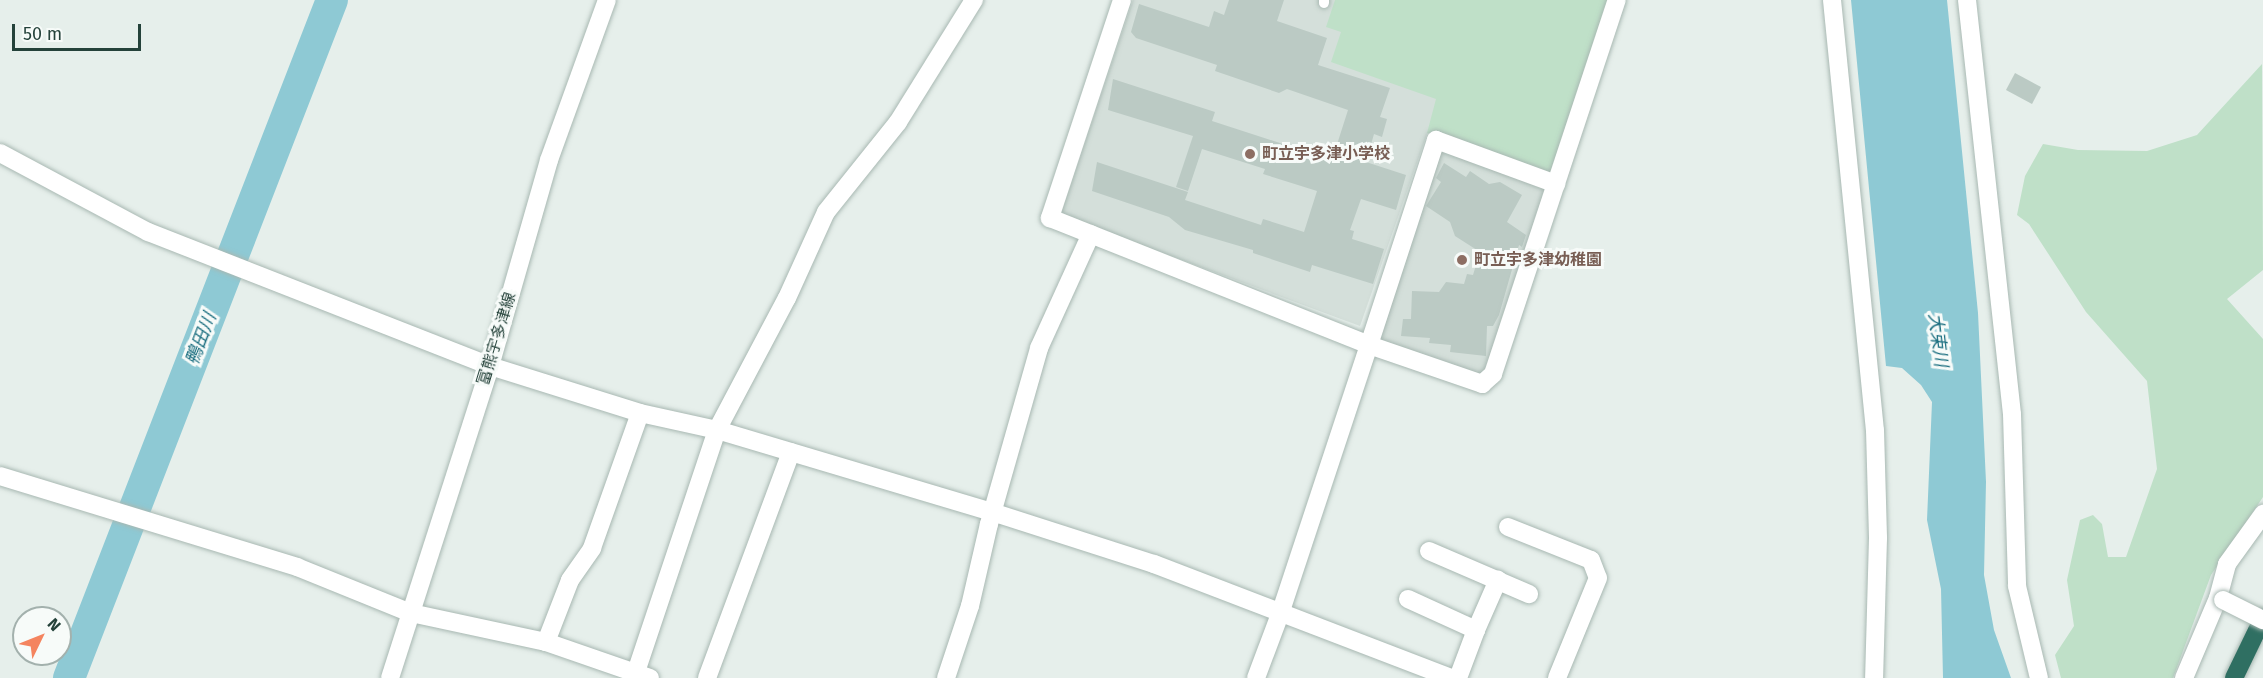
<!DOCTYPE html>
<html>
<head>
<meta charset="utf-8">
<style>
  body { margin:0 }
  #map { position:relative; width:2263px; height:678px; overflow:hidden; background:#e6efeb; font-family:"Fira Sans","Noto Sans JP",sans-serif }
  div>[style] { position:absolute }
  .built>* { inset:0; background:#d4dfda }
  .green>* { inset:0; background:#bfe0c8 }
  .water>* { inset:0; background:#8ec9d4 }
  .river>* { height:32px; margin:-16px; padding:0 16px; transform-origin:16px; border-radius:16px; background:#8ec9d4 }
  .building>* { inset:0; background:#bbcac4 }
  .roads { filter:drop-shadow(0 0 2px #a8b8b2) drop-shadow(0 0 2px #a8b8b2) }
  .lane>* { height:10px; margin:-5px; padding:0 5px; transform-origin:5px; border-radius:5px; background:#fff }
  .street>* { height:18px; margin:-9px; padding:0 9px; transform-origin:9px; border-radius:9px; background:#fff }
  .secondary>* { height:18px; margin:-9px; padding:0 9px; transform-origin:9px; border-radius:9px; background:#fff }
  .highway>* { height:18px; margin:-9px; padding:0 9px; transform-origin:9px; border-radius:9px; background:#2f6f62 }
  .bridges { filter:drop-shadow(0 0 2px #a8b8b2) drop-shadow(0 0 2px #a8b8b2) }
  .street-bridge>* { height:18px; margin:-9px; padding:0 9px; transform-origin:9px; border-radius:9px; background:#fff }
  .dots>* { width:16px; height:16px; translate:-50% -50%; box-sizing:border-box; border:3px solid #f7fbf9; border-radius:50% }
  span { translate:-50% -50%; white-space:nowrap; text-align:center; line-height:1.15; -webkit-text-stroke:6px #f7fbf9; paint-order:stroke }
  .education-label { font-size:16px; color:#785e54; font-weight:700 }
  .left { translate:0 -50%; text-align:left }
  .street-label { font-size:16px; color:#24423a }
  .water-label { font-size:18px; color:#1c6f80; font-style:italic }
  .north { position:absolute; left:12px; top:606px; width:60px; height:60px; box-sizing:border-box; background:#f7fbf9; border:2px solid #a3b1ad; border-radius:50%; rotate:47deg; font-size:16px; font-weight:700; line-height:24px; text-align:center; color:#24423a }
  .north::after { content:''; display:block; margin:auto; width:21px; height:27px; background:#f4845f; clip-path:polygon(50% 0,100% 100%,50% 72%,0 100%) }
  .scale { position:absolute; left:12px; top:24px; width:129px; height:27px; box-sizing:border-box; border:3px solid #24423a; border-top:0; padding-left:8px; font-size:18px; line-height:21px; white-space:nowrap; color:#24423a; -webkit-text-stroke:4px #f7fbf9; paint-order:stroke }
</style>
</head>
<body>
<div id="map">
  <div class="built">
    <div style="clip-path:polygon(1133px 0,1609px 0,1427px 134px,1360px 326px,1066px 217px,1062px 211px)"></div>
    <div style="clip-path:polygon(1440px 147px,1546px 188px,1486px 372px,1477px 378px,1382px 344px,1377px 332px)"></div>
  </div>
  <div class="green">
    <div style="clip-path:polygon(1335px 0,1609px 0,1552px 175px,1427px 133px,1436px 99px,1331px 62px,1341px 32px,1326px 27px)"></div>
    <div style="clip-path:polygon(2262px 64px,2263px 270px,2227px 299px,2263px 339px,2263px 497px,2211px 575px,2173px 678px,2061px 678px,2055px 655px,2074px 626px,2067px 580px,2080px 520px,2093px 515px,2102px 524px,2108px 557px,2126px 557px,2157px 469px,2147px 381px,2086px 312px,2029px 224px,2017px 215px,2025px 176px,2043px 144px,2078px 150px,2147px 151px,2197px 135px)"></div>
  </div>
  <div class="water">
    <div style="clip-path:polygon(1851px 0,1947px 0,1978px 313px,1986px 482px,1984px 575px,1994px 630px,2011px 678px,1943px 678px,1941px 589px,1927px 520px,1932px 402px,1921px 385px,1902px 368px,1886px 366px)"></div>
  </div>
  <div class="river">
    <div style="left:69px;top:678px;width:727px;rotate:-68.8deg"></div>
  </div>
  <div class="building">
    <div style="clip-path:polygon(1229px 0,1284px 0,1277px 21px,1327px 38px,1318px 65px,1390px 88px,1380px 117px,1387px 119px,1382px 137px,1374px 134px,1366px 162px,1406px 175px,1396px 210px,1361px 199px,1350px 230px,1354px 231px,1352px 239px,1384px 249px,1373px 284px,1312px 265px,1310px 272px,1253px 253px,1253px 250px,1185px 230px,1169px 217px,1092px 191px,1097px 162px,1188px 192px,1185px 200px,1261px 225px,1263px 219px,1304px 232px,1317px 191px,1263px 174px,1265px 169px,1202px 149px,1188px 191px,1176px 187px,1193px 136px,1108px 110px,1113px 79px,1215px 112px,1212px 121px,1332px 160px,1348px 110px,1287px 89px,1279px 93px,1215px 71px,1217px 65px,1136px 38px,1131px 32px,1139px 4px,1209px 27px,1214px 11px,1224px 15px)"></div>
    <div style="clip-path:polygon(2015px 73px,2041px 87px,2032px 104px,2006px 90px)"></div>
    <div style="clip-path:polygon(1444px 163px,1466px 177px,1470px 171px,1489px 184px,1500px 182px,1522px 195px,1507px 222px,1526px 235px,1522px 247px,1519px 245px,1499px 315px,1493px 326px,1487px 326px,1486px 356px,1450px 352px,1451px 345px,1429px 343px,1430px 338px,1401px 336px,1403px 319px,1411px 319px,1412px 291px,1439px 292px,1446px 282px,1464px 284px,1467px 274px,1473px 275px,1480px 252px,1455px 236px,1450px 222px,1426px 206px,1441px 182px,1436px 178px)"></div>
  </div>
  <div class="roads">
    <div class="lane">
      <div style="left:1324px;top:3px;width:3px;rotate:-90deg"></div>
    </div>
    <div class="street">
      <div style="left:1122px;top:0;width:230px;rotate:108.3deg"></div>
      <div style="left:1050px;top:218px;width:343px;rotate:21.7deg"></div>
      <div style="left:1369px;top:345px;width:120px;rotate:19deg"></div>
      <div style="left:1482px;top:384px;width:15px;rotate:-42deg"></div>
      <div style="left:1493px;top:374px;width:394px;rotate:-71.7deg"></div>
      <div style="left:1832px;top:0;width:432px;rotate:84.3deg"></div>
      <div style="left:1875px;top:430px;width:108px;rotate:88.4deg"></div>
      <div style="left:1878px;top:538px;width:140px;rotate:91.6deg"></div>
      <div style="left:1967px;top:0;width:416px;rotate:83.8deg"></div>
      <div style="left:2012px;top:414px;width:172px;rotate:88.3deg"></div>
      <div style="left:2017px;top:586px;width:95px;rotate:76.6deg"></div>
      <div style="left:1369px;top:345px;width:216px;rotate:-71.9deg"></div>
      <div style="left:1436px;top:140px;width:128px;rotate:20.1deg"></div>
      <div style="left:0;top:476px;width:311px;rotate:17deg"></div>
      <div style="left:297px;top:567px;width:123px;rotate:22deg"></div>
      <div style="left:411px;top:613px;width:138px;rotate:12.1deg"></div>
      <div style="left:546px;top:642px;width:110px;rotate:19.1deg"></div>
      <div style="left:1508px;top:527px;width:89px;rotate:21.7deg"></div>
      <div style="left:1591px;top:560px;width:19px;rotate:69deg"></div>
      <div style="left:1598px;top:578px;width:108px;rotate:112.3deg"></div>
      <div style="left:1429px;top:551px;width:109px;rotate:23.3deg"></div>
      <div style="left:1408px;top:599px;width:75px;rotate:24.5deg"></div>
      <div style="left:1476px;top:630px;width:51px;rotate:110.6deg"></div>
      <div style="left:1476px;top:630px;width:55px;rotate:-66.3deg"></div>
      <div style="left:546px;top:642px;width:66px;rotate:-68.8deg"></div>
      <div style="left:570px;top:580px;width:39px;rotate:-55deg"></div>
      <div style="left:592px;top:548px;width:143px;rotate:-70.4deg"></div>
      <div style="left:634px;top:678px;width:262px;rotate:-71.5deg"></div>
      <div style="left:717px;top:430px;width:149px;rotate:-62.1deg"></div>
      <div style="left:787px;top:298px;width:94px;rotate:-65.6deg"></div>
      <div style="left:826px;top:212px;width:115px;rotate:-51.3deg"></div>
      <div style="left:898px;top:122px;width:144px;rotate:-58.1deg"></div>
      <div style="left:707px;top:678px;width:241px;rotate:-69.6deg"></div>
      <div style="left:946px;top:678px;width:76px;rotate:-71.6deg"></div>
      <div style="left:970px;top:606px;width:84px;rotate:-77deg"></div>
      <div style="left:989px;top:524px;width:183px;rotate:-74.1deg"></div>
      <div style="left:1039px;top:348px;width:125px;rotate:-65.5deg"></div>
      <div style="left:1256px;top:678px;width:68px;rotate:-69.4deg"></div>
      <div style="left:2184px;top:678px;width:87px;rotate:-67deg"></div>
      <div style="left:2218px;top:598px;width:35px;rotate:-75deg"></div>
      <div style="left:2227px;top:564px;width:62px;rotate:-54.2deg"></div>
    </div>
    <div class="secondary">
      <div style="left:0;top:153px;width:168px;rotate:28.1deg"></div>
      <div style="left:148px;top:232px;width:367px;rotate:21.4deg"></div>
      <div style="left:490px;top:366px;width:157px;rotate:17.4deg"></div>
      <div style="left:640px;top:413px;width:79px;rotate:12.4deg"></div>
      <div style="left:717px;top:430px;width:287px;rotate:16.6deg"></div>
      <div style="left:992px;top:512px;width:170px;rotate:17.8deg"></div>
      <div style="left:1154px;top:564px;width:318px;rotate:21deg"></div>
      <div style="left:1280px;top:614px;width:283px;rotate:-71.7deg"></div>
      <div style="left:390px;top:678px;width:328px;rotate:-72.2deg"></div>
      <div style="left:490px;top:366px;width:214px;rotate:-74deg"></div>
      <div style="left:549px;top:160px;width:170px;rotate:-70.1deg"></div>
    </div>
    <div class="highway">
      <div style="left:2234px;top:678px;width:67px;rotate:-64.2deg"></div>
    </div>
  </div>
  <div class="bridges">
    <div class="street-bridge">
      <div style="left:2223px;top:600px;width:45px;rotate:26.6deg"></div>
    </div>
  </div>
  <div class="dots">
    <div style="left:1250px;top:154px;background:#8d6e63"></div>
    <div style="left:1462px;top:260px;background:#8d6e63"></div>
  </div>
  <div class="education-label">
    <span class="left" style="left:1262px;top:154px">町立宇多津小学校</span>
    <span class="left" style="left:1474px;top:260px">町立宇多津幼稚園</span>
  </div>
  <div class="street-label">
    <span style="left:497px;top:339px;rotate:-73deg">富熊宇多津線</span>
  </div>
  <div class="water-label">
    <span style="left:201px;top:339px;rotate:-69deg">鴨田川</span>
    <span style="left:1938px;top:340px;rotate:83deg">大束川</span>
  </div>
  <div class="north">N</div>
  <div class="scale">50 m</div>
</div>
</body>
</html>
